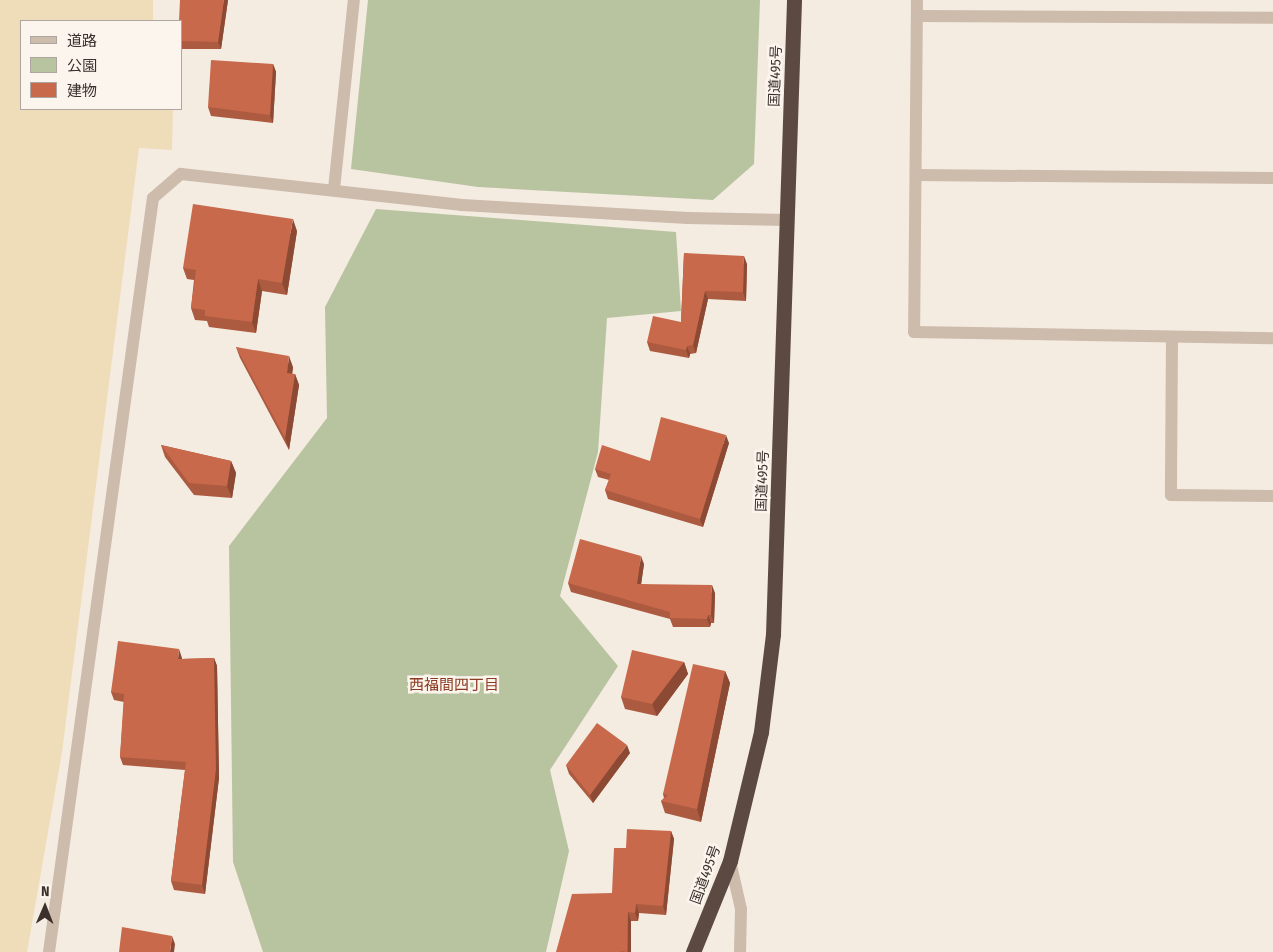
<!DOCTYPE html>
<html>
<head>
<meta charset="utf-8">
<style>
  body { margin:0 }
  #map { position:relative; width:1273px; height:952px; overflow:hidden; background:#f4ebe1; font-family:"Fira Sans Condensed","Noto Sans JP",sans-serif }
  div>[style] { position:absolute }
  .green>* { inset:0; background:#b8c4a0 }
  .sand>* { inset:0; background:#efdcb8 }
  .street>* { height:12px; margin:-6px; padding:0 6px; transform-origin:6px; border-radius:6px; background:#cdbbac }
  .highway>* { height:15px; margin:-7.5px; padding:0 7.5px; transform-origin:7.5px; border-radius:7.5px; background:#5c4a42 }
  .wall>* { inset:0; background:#ac5a40 }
  .shaded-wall>* { inset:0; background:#8c4a34 }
  .building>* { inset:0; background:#c8694b }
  span { translate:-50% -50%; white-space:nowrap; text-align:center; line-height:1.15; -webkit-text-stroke:5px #fbf5ee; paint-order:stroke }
  .street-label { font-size:14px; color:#3b302b }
  .neighbourhood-label { font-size:15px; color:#8c3b22 }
  .legend { position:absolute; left:20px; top:20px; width:162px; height:90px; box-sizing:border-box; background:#fbf5ee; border:1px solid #aea6a0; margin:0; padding:6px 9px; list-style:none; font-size:15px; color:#3b302b }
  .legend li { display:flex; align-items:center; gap:10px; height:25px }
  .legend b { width:25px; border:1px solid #aea6a0 }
  .north { position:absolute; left:20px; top:882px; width:50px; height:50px; -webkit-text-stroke:4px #fbf5ee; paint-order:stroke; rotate:1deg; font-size:14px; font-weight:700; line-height:20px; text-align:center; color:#3b302b }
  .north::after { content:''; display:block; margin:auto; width:18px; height:22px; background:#3b302b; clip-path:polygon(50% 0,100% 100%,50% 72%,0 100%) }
</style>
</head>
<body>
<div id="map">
  <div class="green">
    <div style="clip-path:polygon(368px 0,760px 0,754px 164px,713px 200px,478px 187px,351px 169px)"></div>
    <div style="clip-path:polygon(376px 209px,676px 232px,681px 311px,607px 318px,598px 452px,560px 596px,618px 666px,550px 770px,569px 851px,546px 952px,263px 952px,233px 862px,229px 546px,327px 418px,325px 307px)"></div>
  </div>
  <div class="sand">
    <div style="clip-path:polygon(0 0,153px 0,153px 21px,21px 21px,21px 109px,173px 109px,172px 150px,139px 148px,62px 752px,27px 952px,0 952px)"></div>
  </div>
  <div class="street">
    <div style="left:917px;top:0;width:332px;rotate:90.5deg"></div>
    <div style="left:914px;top:332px;width:359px;rotate:1deg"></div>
    <div style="left:917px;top:16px;width:356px;rotate:0.3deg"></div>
    <div style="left:916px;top:175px;width:357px;rotate:0.5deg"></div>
    <div style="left:334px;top:189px;width:190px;rotate:-84deg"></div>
    <div style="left:1172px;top:338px;width:157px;rotate:90.4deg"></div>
    <div style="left:1171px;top:495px;width:102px;rotate:0.6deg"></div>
    <div style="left:730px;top:861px;width:49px;rotate:77.1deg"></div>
    <div style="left:741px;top:909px;width:43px;rotate:91.3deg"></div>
    <div style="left:49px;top:952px;width:761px;rotate:-82.15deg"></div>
    <div style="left:153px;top:198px;width:37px;rotate:-41deg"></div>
    <div style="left:181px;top:174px;width:283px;rotate:6.3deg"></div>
    <div style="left:462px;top:205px;width:226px;rotate:3.3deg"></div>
    <div style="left:688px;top:218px;width:100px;rotate:1.1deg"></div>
  </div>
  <div class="highway">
    <div style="left:693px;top:952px;width:98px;rotate:-67.9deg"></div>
    <div style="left:730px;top:861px;width:133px;rotate:-76.5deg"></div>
    <div style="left:761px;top:732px;width:99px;rotate:-83deg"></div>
    <div style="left:773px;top:634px;width:634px;rotate:-88.1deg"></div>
  </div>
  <div class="wall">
    <div style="clip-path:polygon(228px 0,221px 49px,181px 49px,181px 21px)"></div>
    <div style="clip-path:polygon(273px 64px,276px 72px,273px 123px,211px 116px,208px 107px)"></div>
    <div style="clip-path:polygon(297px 231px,287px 295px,262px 291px,256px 333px,209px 327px,207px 321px,195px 320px,191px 308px,194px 280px,187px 279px,183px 268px)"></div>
    <div style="clip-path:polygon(684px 253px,747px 264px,746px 301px,708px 299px,696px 353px,690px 354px,689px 358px,650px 351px,647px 342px,681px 322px)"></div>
    <div style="clip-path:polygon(236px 347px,293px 367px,292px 374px,295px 374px,299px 385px,289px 450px,240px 358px)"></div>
    <div style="clip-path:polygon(729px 443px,703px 527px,608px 499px,605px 490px,609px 480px,598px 477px,595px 469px,650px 461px)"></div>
    <div style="clip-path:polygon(161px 445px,231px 461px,236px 473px,232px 498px,194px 495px,165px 457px)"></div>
    <div style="clip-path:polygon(644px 564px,641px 584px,715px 593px,714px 623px,711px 623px,710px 627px,673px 627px,670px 619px,571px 592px,568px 583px)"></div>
    <div style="clip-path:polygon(182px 658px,182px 659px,214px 658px,217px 666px,219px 778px,205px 894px,174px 890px,171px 881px,185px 770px,123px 765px,120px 757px,124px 702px,114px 700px,111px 692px)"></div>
    <div style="clip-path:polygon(684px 662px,688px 674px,657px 716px,625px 709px,621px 697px)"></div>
    <div style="clip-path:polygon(725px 671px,730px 683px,701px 822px,665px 813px,661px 801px,664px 798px,663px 794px)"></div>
    <div style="clip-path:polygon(630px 753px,593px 803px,569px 774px,566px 765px)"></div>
    <div style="clip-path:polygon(671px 831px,674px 839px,666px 915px,639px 913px,638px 921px,631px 921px,631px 952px,556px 952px)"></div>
  </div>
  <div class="shaded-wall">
    <div style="clip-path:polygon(224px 0,228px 0,221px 49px,218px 42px)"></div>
    <div style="clip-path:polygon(273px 64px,276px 72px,273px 123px,270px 115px)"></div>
    <div style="clip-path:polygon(293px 219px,297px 231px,287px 295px,282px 283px)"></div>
    <div style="clip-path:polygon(744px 256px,747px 264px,746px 301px,743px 292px)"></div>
    <div style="clip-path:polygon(258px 279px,262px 291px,256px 333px,252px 322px)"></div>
    <div style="clip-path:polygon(705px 291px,708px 299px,696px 353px,693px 345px)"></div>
    <div style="clip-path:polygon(687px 346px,690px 354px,689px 358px,686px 350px)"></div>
    <div style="clip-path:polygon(289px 356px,293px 367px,291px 384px,287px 373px)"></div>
    <div style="clip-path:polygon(295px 374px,299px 385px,289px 450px,285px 438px)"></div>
    <div style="clip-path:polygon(726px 435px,729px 443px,703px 527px,700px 519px)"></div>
    <div style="clip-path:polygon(231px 461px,236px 473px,232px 498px,227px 486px)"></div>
    <div style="clip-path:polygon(641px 556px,644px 564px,640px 592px,637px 584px)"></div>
    <div style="clip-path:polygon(712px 585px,715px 593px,714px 623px,711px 615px)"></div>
    <div style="clip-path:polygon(708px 615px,711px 623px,710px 627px,707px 619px)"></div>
    <div style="clip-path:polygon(179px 649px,182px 658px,181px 667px,178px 659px)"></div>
    <div style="clip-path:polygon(214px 658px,217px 666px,219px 778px,205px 894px,202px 885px)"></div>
    <div style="clip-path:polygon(684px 662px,688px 674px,657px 716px,652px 704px)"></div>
    <div style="clip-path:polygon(725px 671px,730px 683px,701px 822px,697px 809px)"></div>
    <div style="clip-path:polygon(627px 745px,630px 753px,593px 803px,590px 795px)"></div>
    <div style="clip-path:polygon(671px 831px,674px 839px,666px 915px,663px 906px)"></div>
    <div style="clip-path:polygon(636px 904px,639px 913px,638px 921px,635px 913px)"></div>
    <div style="clip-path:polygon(628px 912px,631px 921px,631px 952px,628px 952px)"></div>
    <div style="clip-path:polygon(172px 936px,175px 944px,174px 952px,170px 952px)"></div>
  </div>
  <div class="building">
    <div style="clip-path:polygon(180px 0,224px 0,218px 42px,181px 41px,181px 21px,179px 21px)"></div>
    <div style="clip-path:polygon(211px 60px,273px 64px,270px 115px,208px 107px)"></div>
    <div style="clip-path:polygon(193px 204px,293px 219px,282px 283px,258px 279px,252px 322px,205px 316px,205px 310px,191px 308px,196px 270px,183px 268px)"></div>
    <div style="clip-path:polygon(684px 253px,744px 256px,743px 292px,705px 291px,693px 345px,687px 346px,686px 350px,647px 342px,653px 316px,681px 322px)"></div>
    <div style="clip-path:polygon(236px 347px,289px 356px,287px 373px,295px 374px,285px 438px)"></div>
    <div style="clip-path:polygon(661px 417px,726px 435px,700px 519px,605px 490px,611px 474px,595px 469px,602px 445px,650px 461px)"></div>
    <div style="clip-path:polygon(161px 445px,231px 461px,227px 486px,189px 483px)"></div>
    <div style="clip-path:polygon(580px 539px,641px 556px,637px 584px,712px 585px,711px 615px,708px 615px,707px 619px,670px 618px,670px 612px,568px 583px)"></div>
    <div style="clip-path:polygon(118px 641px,179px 649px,178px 659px,214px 658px,216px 769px,202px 885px,171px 881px,186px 762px,120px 757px,124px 694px,111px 692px)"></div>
    <div style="clip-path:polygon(632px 650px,684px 662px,652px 704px,621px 697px)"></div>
    <div style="clip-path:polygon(693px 664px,725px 671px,697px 809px,661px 801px,668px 795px,663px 794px)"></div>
    <div style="clip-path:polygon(597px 723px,627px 745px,590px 795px,566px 765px)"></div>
    <div style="clip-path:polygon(627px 829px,671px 831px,663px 906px,636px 904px,635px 913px,628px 912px,627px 952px,621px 951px,621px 952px,556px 952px,572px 894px,612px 893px,614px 848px,626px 848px)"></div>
    <div style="clip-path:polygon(122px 927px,172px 936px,170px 952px,119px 952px)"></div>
  </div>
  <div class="street-label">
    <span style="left:776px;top:76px;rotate:-88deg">国道495号</span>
    <span style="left:763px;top:481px;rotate:-88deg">国道495号</span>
    <span style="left:706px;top:875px;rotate:-70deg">国道495号</span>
  </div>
  <div class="neighbourhood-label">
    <span style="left:454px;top:686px">西福間四丁目</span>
  </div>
  <ul class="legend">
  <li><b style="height:6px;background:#cdbbac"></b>道路</li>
  <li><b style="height:14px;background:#b8c4a0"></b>公園</li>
  <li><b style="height:14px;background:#c8694b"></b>建物</li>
  </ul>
  <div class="north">N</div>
</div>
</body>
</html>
